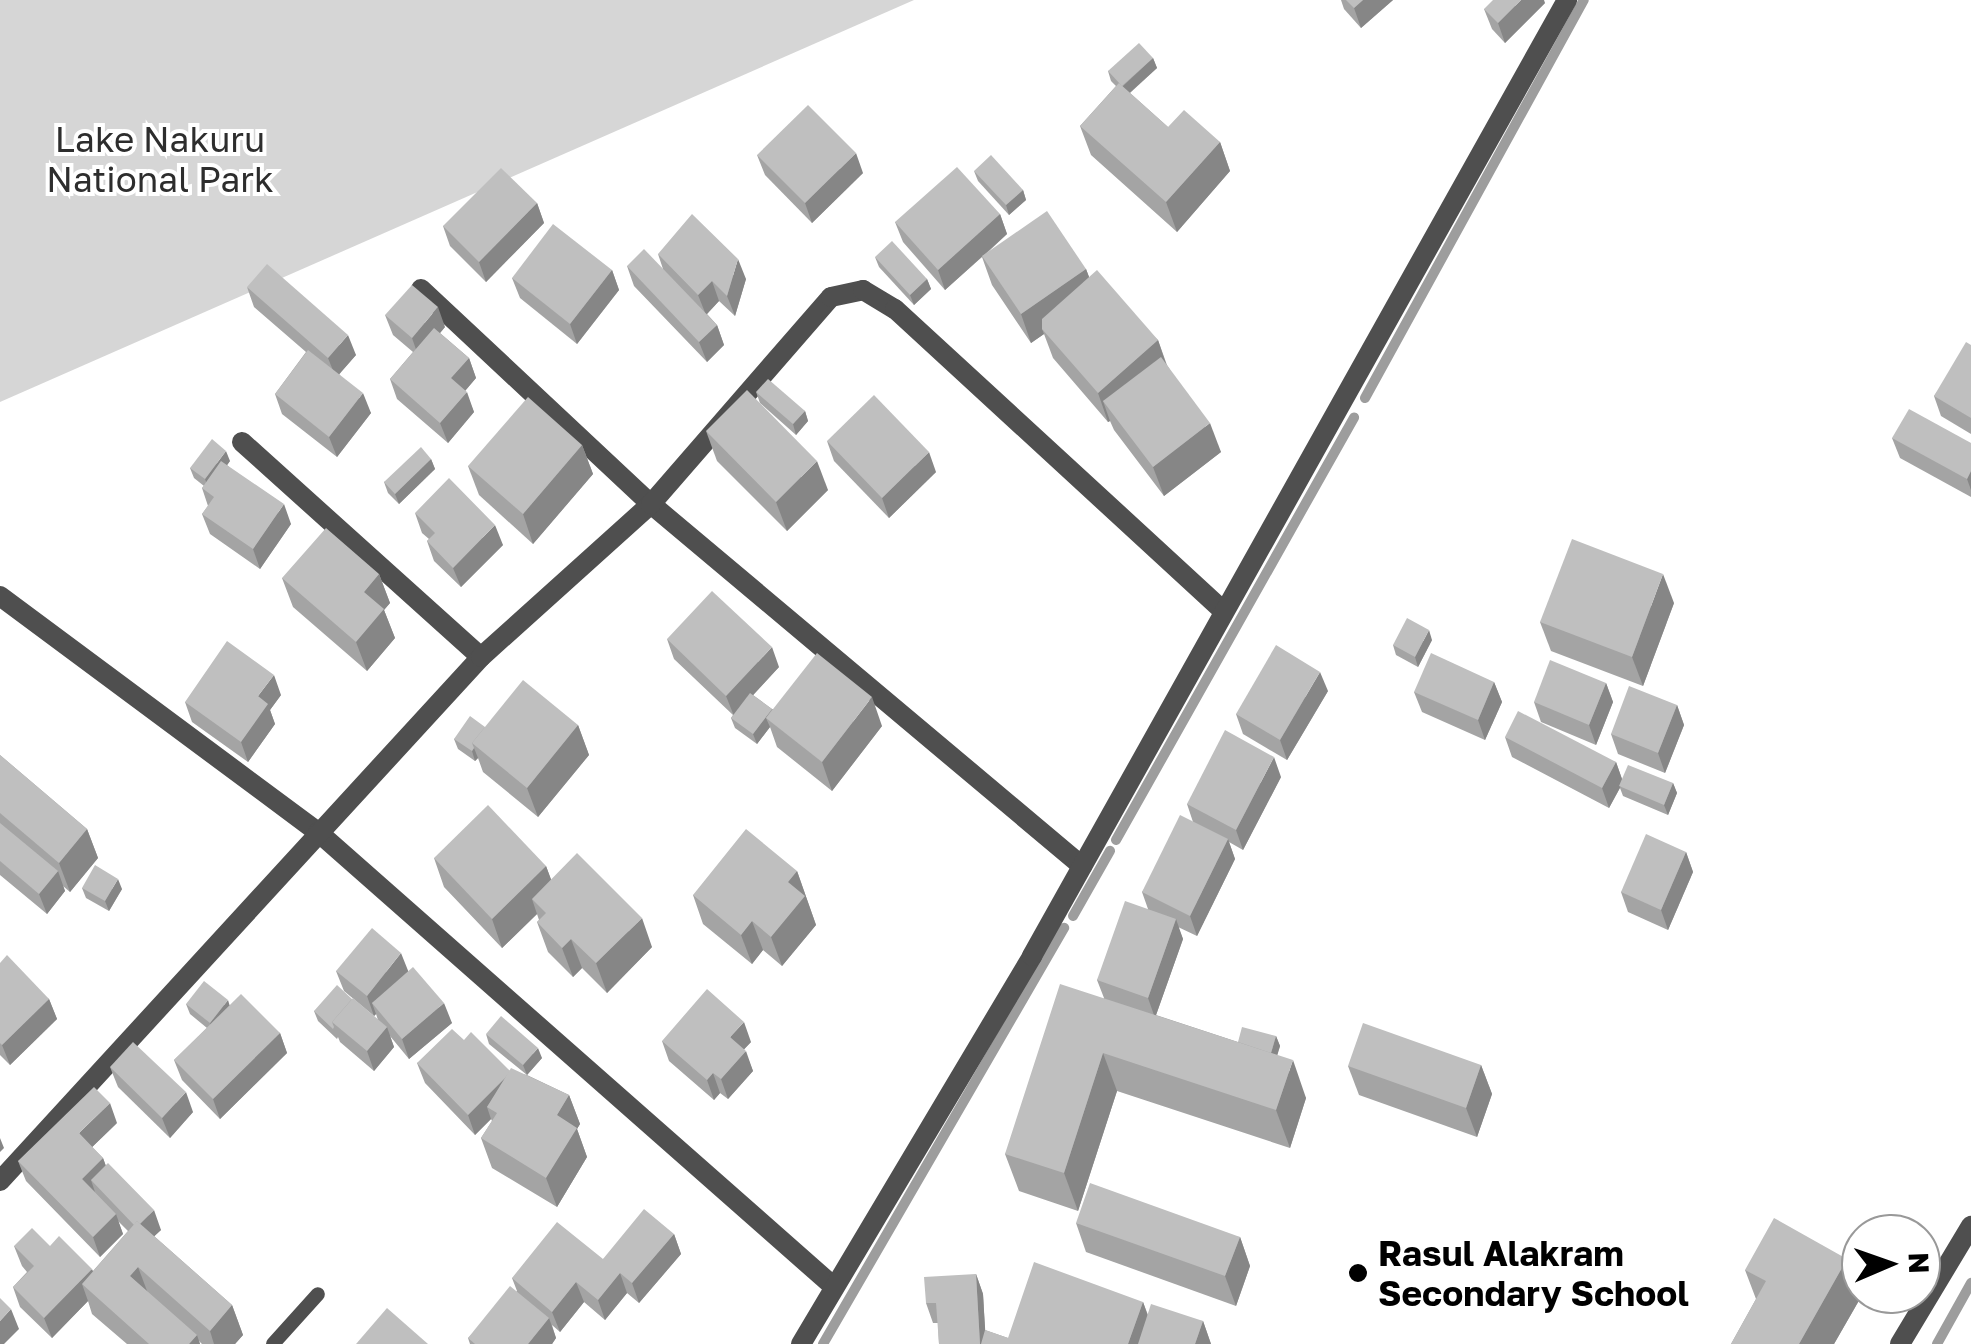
<!DOCTYPE html>
<html>
<head>
<meta charset="utf-8">
<style>
  body { margin:0 }
  #map { position:relative; width:1971px; height:1344px; overflow:hidden; background:#fff; font-family:"Golos Text",sans-serif }
  div>[style] { position:absolute }
  .green>* { inset:0; background:#d6d6d6 }
  .stream>* { height:10px; margin:-5px; padding:0 5px; transform-origin:5px; border-radius:5px; background:#9d9d9d }
  .service>* { height:14px; margin:-7px; padding:0 7px; transform-origin:7px; border-radius:7px; background:#4f4f4f }
  .minor>* { height:20px; margin:-10px; padding:0 10px; transform-origin:10px; border-radius:10px; background:#4f4f4f }
  .wall>* { inset:0; background:#a4a4a4 }
  .shaded-wall>* { inset:0; background:#868686 }
  .building>* { inset:0; background:#bfbfbf }
  .dots>* { width:28px; height:28px; translate:-50% -50%; box-sizing:border-box; border:5px solid #fff; border-radius:50% }
  span { translate:-50% -50%; white-space:nowrap; text-align:center; line-height:1.15; -webkit-text-stroke:8px #fff; paint-order:stroke }
  .park-label { font-size:35px; color:#2d2d2d }
  .poi-label { font-size:35px; color:#000; font-weight:700 }
  .left { translate:0 -50%; text-align:left }
  .north { position:absolute; left:1841px; top:1214px; width:100px; height:100px; box-sizing:border-box; background:#fff; border:2px solid #999; border-radius:50%; rotate:88deg; font-size:28px; font-weight:700; line-height:40px; text-align:center; color:#000 }
  .north::after { content:''; display:block; margin:auto; width:35px; height:45px; background:#000; clip-path:polygon(50% 0,100% 100%,50% 72%,0 100%) }
</style>
</head>
<body>
<div id="map">
  <div class="green">
    <div style="clip-path:polygon(0 0,914px 0,0 402px)"></div>
  </div>
  <div class="stream">
    <div style="left:1365px;top:398px;width:454px;rotate:-61.2deg"></div>
    <div style="left:1116px;top:840px;width:485px;rotate:-60.6deg"></div>
    <div style="left:1073px;top:916px;width:75px;rotate:-60.4deg"></div>
    <div style="left:823px;top:1344px;width:481px;rotate:-59.9deg"></div>
    <div style="left:1937px;top:1344px;width:70px;rotate:-60.9deg"></div>
  </div>
  <div class="service">
    <div style="left:273px;top:1344px;width:67px;rotate:-48deg"></div>
  </div>
  <div class="minor">
    <div style="left:421px;top:289px;width:315px;rotate:43.1deg"></div>
    <div style="left:651px;top:504px;width:563px;rotate:40.03deg"></div>
    <div style="left:242px;top:442px;width:321px;rotate:42deg"></div>
    <div style="left:0;top:596px;width:396px;rotate:36.6deg"></div>
    <div style="left:318px;top:832px;width:687px;rotate:41.4deg"></div>
    <div style="left:0;top:1181px;width:711px;rotate:-47.45deg"></div>
    <div style="left:481px;top:657px;width:229px;rotate:-42deg"></div>
    <div style="left:651px;top:504px;width:274px;rotate:-49deg"></div>
    <div style="left:831px;top:297px;width:33px;rotate:-12deg"></div>
    <div style="left:863px;top:290px;width:37px;rotate:31deg"></div>
    <div style="left:895px;top:309px;width:444px;rotate:42.6deg"></div>
    <div style="left:801px;top:1344px;width:452px;rotate:-59.2deg"></div>
    <div style="left:1032px;top:956px;width:1096px;rotate:-60.77deg"></div>
    <div style="left:1900px;top:1344px;width:138px;rotate:-59deg"></div>
  </div>
  <div class="wall">
    <div style="clip-path:polygon(1341px 0,1393px 0,1361px 28px,1344px 9px)"></div>
    <div style="clip-path:polygon(1545px 3px,1505px 43px,1492px 29px,1484px 9px)"></div>
    <div style="clip-path:polygon(1153px 58px,1157px 68px,1130px 93px,1168px 127px,1220px 142px,1230px 171px,1177px 232px,1091px 155px,1080px 126px,1116px 86px,1111px 81px,1108px 71px)"></div>
    <div style="clip-path:polygon(757px 155px,863px 173px,812px 223px,765px 175px)"></div>
    <div style="clip-path:polygon(974px 171px,1023px 190px,1026px 200px,1009px 215px,978px 181px)"></div>
    <div style="clip-path:polygon(537px 203px,544px 223px,486px 282px,450px 246px,443px 226px)"></div>
    <div style="clip-path:polygon(1000px 214px,1007px 234px,987px 253px,1086px 269px,1089px 277px,1158px 340px,1167px 365px,1221px 452px,1164px 496px,1114px 430px,1110px 421px,1108px 422px,1053px 358px,1044px 334px,1031px 343px,992px 285px,982px 257px,945px 290px,903px 242px,895px 222px)"></div>
    <div style="clip-path:polygon(658px 254px,746px 279px,735px 316px,719px 301px,707px 314px,717px 325px,724px 345px,707px 362px,634px 286px,627px 266px,663px 269px)"></div>
    <div style="clip-path:polygon(875px 257px,927px 279px,931px 289px,914px 305px,879px 267px)"></div>
    <div style="clip-path:polygon(612px 270px,619px 290px,577px 344px,520px 298px,512px 278px)"></div>
    <div style="clip-path:polygon(247px 287px,356px 355px,339px 374px,371px 413px,337px 457px,282px 414px,275px 394px,306px 352px,254px 307px)"></div>
    <div style="clip-path:polygon(385px 315px,445px 327px,440px 333px,469px 358px,476px 378px,465px 391px,474px 412px,448px 443px,397px 399px,390px 379px,413px 352px,393px 335px)"></div>
    <div style="clip-path:polygon(1971px 345px,1971px 434px,1941px 416px,1934px 396px)"></div>
    <div style="clip-path:polygon(756px 392px,805px 411px,808px 421px,796px 435px,760px 403px)"></div>
    <div style="clip-path:polygon(706px 431px,828px 490px,787px 531px,717px 461px)"></div>
    <div style="clip-path:polygon(1892px 438px,1971px 443px,1971px 497px,1900px 458px)"></div>
    <div style="clip-path:polygon(827px 441px,936px 472px,889px 518px,834px 461px)"></div>
    <div style="clip-path:polygon(582px 445px,593px 474px,533px 544px,479px 495px,468px 466px)"></div>
    <div style="clip-path:polygon(431px 459px,435px 469px,399px 504px,388px 493px,384px 482px)"></div>
    <div style="clip-path:polygon(230px 461px,227px 465px,291px 524px,260px 569px,210px 534px,202px 514px,208px 506px,202px 488px,204px 486px,194px 478px,190px 468px)"></div>
    <div style="clip-path:polygon(415px 513px,503px 545px,461px 587px,434px 561px,427px 541px,429px 539px,422px 533px)"></div>
    <div style="clip-path:polygon(379px 574px,390px 603px,384px 610px,395px 638px,367px 671px,293px 607px,282px 578px)"></div>
    <div style="clip-path:polygon(1674px 603px,1643px 686px,1551px 651px,1540px 622px)"></div>
    <div style="clip-path:polygon(667px 639px,779px 667px,753px 695px,772px 709px,882px 726px,832px 791px,777px 747px,770px 727px,757px 744px,735px 728px,731px 718px,733px 715px,674px 659px)"></div>
    <div style="clip-path:polygon(1432px 640px,1418px 667px,1396px 655px,1393px 645px)"></div>
    <div style="clip-path:polygon(1494px 682px,1502px 702px,1485px 740px,1422px 712px,1414px 692px)"></div>
    <div style="clip-path:polygon(1606px 683px,1613px 702px,1596px 745px,1541px 722px,1534px 702px)"></div>
    <div style="clip-path:polygon(1328px 691px,1287px 760px,1243px 734px,1236px 714px)"></div>
    <div style="clip-path:polygon(281px 695px,270px 710px,275px 724px,248px 762px,192px 722px,185px 702px)"></div>
    <div style="clip-path:polygon(1677px 705px,1684px 725px,1665px 773px,1618px 754px,1611px 734px)"></div>
    <div style="clip-path:polygon(578px 725px,589px 755px,538px 817px,483px 772px,478px 758px,475px 761px,458px 749px,454px 739px,485px 727px)"></div>
    <div style="clip-path:polygon(1505px 737px,1616px 762px,1622px 779px,1673px 783px,1677px 793px,1668px 815px,1623px 796px,1620px 788px,1609px 808px,1512px 757px)"></div>
    <div style="clip-path:polygon(0 755px,87px 829px,98px 858px,70px 892px,63px 886px,65px 891px,47px 914px,0 875px)"></div>
    <div style="clip-path:polygon(1281px 777px,1243px 850px,1229px 842px,1235px 859px,1197px 936px,1178px 927px,1183px 939px,1156px 1015px,1238px 1042px,1276px 1036px,1280px 1046px,1277px 1055px,1306px 1098px,1290px 1148px,1117px 1091px,1078px 1211px,1019px 1191px,1005px 1154px,1104px 998px,1097px 980px,1148px 909px,1142px 892px,1193px 822px,1187px 804px)"></div>
    <div style="clip-path:polygon(1686px 852px,1693px 872px,1668px 930px,1628px 912px,1621px 892px)"></div>
    <div style="clip-path:polygon(434px 858px,546px 866px,551px 880px,652px 947px,607px 993px,582px 968px,573px 977px,548px 952px,537px 922px,539px 920px,537px 914px,502px 948px,444px 887px)"></div>
    <div style="clip-path:polygon(797px 871px,816px 925px,782px 966px,763px 950px,752px 964px,703px 924px,693px 895px)"></div>
    <div style="clip-path:polygon(82px 888px,122px 889px,109px 911px,86px 898px)"></div>
    <div style="clip-path:polygon(0 963px,49px 999px,57px 1019px,10px 1065px,0 1055px)"></div>
    <div style="clip-path:polygon(336px 971px,408px 972px,452px 1023px,409px 1059px,390px 1036px,394px 1047px,374px 1071px,340px 1042px,338px 1037px,337px 1039px,318px 1021px,314px 1011px,352px 999px,378px 1020px,376px 1014px,374px 1016px,344px 991px)"></div>
    <div style="clip-path:polygon(186px 1004px,230px 1005px,280px 1033px,287px 1053px,220px 1119px,182px 1080px,174px 1060px,207px 1028px,190px 1014px)"></div>
    <div style="clip-path:polygon(486px 1034px,542px 1058px,527px 1075px,569px 1095px,580px 1124px,577px 1129px,587px 1157px,557px 1207px,492px 1168px,481px 1138px,492px 1121px,491px 1119px,475px 1135px,425px 1083px,417px 1063px,464px 1040px,510px 1071px,527px 1075px,489px 1044px)"></div>
    <div style="clip-path:polygon(662px 1041px,751px 1042px,744px 1049px,753px 1071px,728px 1099px,720px 1093px,714px 1100px,669px 1061px)"></div>
    <div style="clip-path:polygon(1481px 1065px,1492px 1094px,1477px 1137px,1359px 1095px,1348px 1066px)"></div>
    <div style="clip-path:polygon(110px 1067px,193px 1112px,170px 1138px,118px 1087px)"></div>
    <div style="clip-path:polygon(117px 1123px,92px 1147px,103px 1158px,106px 1166px,161px 1230px,154px 1236px,232px 1305px,243px 1335px,235px 1344px,202px 1344px,199px 1341px,200px 1344px,127px 1344px,92px 1314px,88px 1301px,52px 1338px,20px 1307px,13px 1287px,27px 1272px,22px 1266px,14px 1246px,50px 1246px,93px 1271px,128px 1231px,118px 1221px,123px 1234px,100px 1257px,26px 1181px,18px 1161px)"></div>
    <div style="clip-path:polygon(1076px 1223px,1240px 1237px,1250px 1266px,1236px 1306px,1086px 1252px)"></div>
    <div style="clip-path:polygon(674px 1234px,681px 1254px,639px 1303px,627px 1293px,605px 1320px,584px 1302px,560px 1332px,552px 1325px,556px 1338px,552px 1344px,470px 1344px,468px 1338px,517px 1291px,512px 1278px,603px 1259px)"></div>
    <div style="clip-path:polygon(1847px 1259px,1861px 1297px,1834px 1344px,1731px 1344px,1756px 1299px,1745px 1270px)"></div>
    <div style="clip-path:polygon(976px 1274px,983px 1294px,985px 1330px,1008px 1338px,1143px 1302px,1148px 1315px,1203px 1321px,1211px 1344px,939px 1344px,938px 1323px,933px 1323px,926px 1303px)"></div>
  </div>
  <div class="shaded-wall">
    <div style="clip-path:polygon(1363px 0,1393px 0,1361px 28px,1354px 8px)"></div>
    <div style="clip-path:polygon(1521px 0,1544px 0,1545px 3px,1505px 43px,1498px 23px)"></div>
    <div style="clip-path:polygon(1153px 58px,1157px 68px,1125px 97px,1122px 87px)"></div>
    <div style="clip-path:polygon(1220px 142px,1230px 171px,1177px 232px,1166px 202px)"></div>
    <div style="clip-path:polygon(856px 153px,863px 173px,812px 223px,805px 203px)"></div>
    <div style="clip-path:polygon(1023px 190px,1026px 200px,1009px 215px,1006px 205px)"></div>
    <div style="clip-path:polygon(537px 203px,544px 223px,486px 282px,479px 262px)"></div>
    <div style="clip-path:polygon(1000px 214px,1007px 234px,945px 290px,938px 270px)"></div>
    <div style="clip-path:polygon(738px 259px,746px 279px,735px 316px,727px 296px)"></div>
    <div style="clip-path:polygon(1086px 269px,1097px 298px,1042px 329px,1044px 334px,1031px 343px,1021px 314px)"></div>
    <div style="clip-path:polygon(612px 270px,619px 290px,577px 344px,570px 324px)"></div>
    <div style="clip-path:polygon(927px 279px,931px 289px,914px 305px,910px 295px)"></div>
    <div style="clip-path:polygon(712px 281px,719px 301px,706px 315px,698px 295px)"></div>
    <div style="clip-path:polygon(438px 307px,445px 327px,419px 358px,412px 338px)"></div>
    <div style="clip-path:polygon(717px 325px,724px 345px,707px 362px,699px 342px)"></div>
    <div style="clip-path:polygon(348px 335px,356px 355px,336px 378px,328px 358px)"></div>
    <div style="clip-path:polygon(1158px 340px,1168px 370px,1103px 401px,1110px 421px,1108px 422px,1098px 393px)"></div>
    <div style="clip-path:polygon(469px 358px,476px 378px,459px 398px,451px 378px)"></div>
    <div style="clip-path:polygon(467px 392px,474px 412px,448px 443px,440px 423px)"></div>
    <div style="clip-path:polygon(363px 393px,371px 413px,337px 457px,329px 437px)"></div>
    <div style="clip-path:polygon(805px 411px,808px 421px,796px 435px,793px 424px)"></div>
    <div style="clip-path:polygon(1210px 423px,1221px 452px,1164px 496px,1153px 467px)"></div>
    <div style="clip-path:polygon(582px 445px,593px 474px,533px 544px,523px 514px)"></div>
    <div style="clip-path:polygon(226px 451px,230px 461px,209px 490px,205px 479px)"></div>
    <div style="clip-path:polygon(929px 452px,936px 472px,889px 518px,882px 498px)"></div>
    <div style="clip-path:polygon(431px 459px,435px 469px,399px 504px,395px 494px)"></div>
    <div style="clip-path:polygon(817px 461px,828px 490px,787px 531px,776px 502px)"></div>
    <div style="clip-path:polygon(1971px 471px,1971px 490px,1967px 479px)"></div>
    <div style="clip-path:polygon(284px 504px,291px 524px,260px 569px,253px 549px)"></div>
    <div style="clip-path:polygon(495px 525px,503px 545px,461px 587px,453px 568px)"></div>
    <div style="clip-path:polygon(379px 574px,390px 603px,384px 610px,395px 638px,367px 671px,356px 642px,364px 592px)"></div>
    <div style="clip-path:polygon(1663px 574px,1674px 603px,1643px 686px,1632px 657px)"></div>
    <div style="clip-path:polygon(1429px 630px,1432px 640px,1418px 667px,1415px 657px)"></div>
    <div style="clip-path:polygon(772px 647px,779px 667px,734px 716px,726px 696px)"></div>
    <div style="clip-path:polygon(1320px 672px,1328px 691px,1287px 760px,1280px 740px)"></div>
    <div style="clip-path:polygon(274px 675px,281px 695px,270px 710px,275px 724px,248px 762px,241px 742px,258px 696px)"></div>
    <div style="clip-path:polygon(1494px 682px,1502px 702px,1485px 740px,1478px 720px)"></div>
    <div style="clip-path:polygon(1606px 683px,1613px 702px,1596px 745px,1589px 725px)"></div>
    <div style="clip-path:polygon(872px 697px,882px 726px,832px 791px,822px 762px)"></div>
    <div style="clip-path:polygon(1677px 705px,1684px 725px,1665px 773px,1658px 753px)"></div>
    <div style="clip-path:polygon(772px 709px,766px 718px,770px 727px,757px 744px,753px 734px)"></div>
    <div style="clip-path:polygon(578px 725px,589px 755px,538px 817px,527px 788px)"></div>
    <div style="clip-path:polygon(474px 748px,478px 758px,475px 761px,472px 751px)"></div>
    <div style="clip-path:polygon(1274px 757px,1281px 777px,1243px 850px,1236px 830px)"></div>
    <div style="clip-path:polygon(1616px 762px,1623px 782px,1609px 808px,1602px 788px)"></div>
    <div style="clip-path:polygon(1673px 783px,1677px 793px,1668px 815px,1664px 805px)"></div>
    <div style="clip-path:polygon(87px 829px,98px 858px,70px 892px,59px 863px)"></div>
    <div style="clip-path:polygon(1228px 839px,1235px 859px,1197px 936px,1190px 916px)"></div>
    <div style="clip-path:polygon(1686px 852px,1693px 872px,1668px 930px,1661px 910px)"></div>
    <div style="clip-path:polygon(546px 866px,557px 895px,532px 899px,537px 914px,502px 948px,492px 919px)"></div>
    <div style="clip-path:polygon(58px 871px,65px 891px,47px 914px,39px 894px)"></div>
    <div style="clip-path:polygon(797px 871px,816px 925px,782px 966px,771px 937px,788px 882px)"></div>
    <div style="clip-path:polygon(118px 879px,122px 889px,109px 911px,105px 901px)"></div>
    <div style="clip-path:polygon(642px 918px,652px 947px,607px 993px,596px 963px)"></div>
    <div style="clip-path:polygon(1176px 919px,1183px 939px,1155px 1018px,1148px 998px)"></div>
    <div style="clip-path:polygon(752px 921px,763px 950px,752px 964px,741px 935px)"></div>
    <div style="clip-path:polygon(571px 939px,582px 968px,573px 977px,562px 948px)"></div>
    <div style="clip-path:polygon(401px 953px,409px 973px,372px 1003px,376px 1014px,374px 1016px,367px 996px)"></div>
    <div style="clip-path:polygon(49px 999px,57px 1019px,10px 1065px,2px 1045px)"></div>
    <div style="clip-path:polygon(228px 1000px,231px 1010px,214px 1033px,210px 1023px)"></div>
    <div style="clip-path:polygon(444px 1003px,452px 1023px,409px 1059px,402px 1039px)"></div>
    <div style="clip-path:polygon(744px 1022px,751px 1042px,737px 1057px,730px 1037px)"></div>
    <div style="clip-path:polygon(387px 1027px,394px 1047px,374px 1071px,367px 1051px)"></div>
    <div style="clip-path:polygon(280px 1033px,287px 1053px,220px 1119px,213px 1099px)"></div>
    <div style="clip-path:polygon(1276px 1036px,1280px 1046px,1275px 1063px,1271px 1053px)"></div>
    <div style="clip-path:polygon(538px 1048px,542px 1058px,527px 1075px,523px 1065px)"></div>
    <div style="clip-path:polygon(746px 1051px,753px 1071px,728px 1099px,721px 1079px)"></div>
    <div style="clip-path:polygon(1103px 1053px,1117px 1091px,1078px 1211px,1064px 1173px)"></div>
    <div style="clip-path:polygon(1293px 1060px,1306px 1098px,1290px 1148px,1276px 1110px)"></div>
    <div style="clip-path:polygon(1481px 1065px,1492px 1094px,1477px 1137px,1466px 1108px)"></div>
    <div style="clip-path:polygon(511px 1072px,487px 1107px,491px 1119px,475px 1135px,468px 1115px)"></div>
    <div style="clip-path:polygon(713px 1073px,720px 1093px,714px 1100px,707px 1080px)"></div>
    <div style="clip-path:polygon(186px 1092px,193px 1112px,170px 1138px,162px 1118px)"></div>
    <div style="clip-path:polygon(569px 1095px,580px 1124px,577px 1129px,587px 1157px,557px 1207px,546px 1178px,557px 1115px)"></div>
    <div style="clip-path:polygon(110px 1103px,117px 1123px,86px 1153px,79px 1133px)"></div>
    <div style="clip-path:polygon(0 1138px,4px 1148px,0 1152px)"></div>
    <div style="clip-path:polygon(103px 1158px,110px 1178px,91px 1180px,95px 1192px,82px 1179px)"></div>
    <div style="clip-path:polygon(154px 1210px,161px 1230px,143px 1247px,136px 1227px)"></div>
    <div style="clip-path:polygon(116px 1214px,123px 1234px,100px 1257px,93px 1237px)"></div>
    <div style="clip-path:polygon(674px 1234px,681px 1254px,639px 1303px,632px 1283px)"></div>
    <div style="clip-path:polygon(1240px 1237px,1250px 1266px,1236px 1306px,1225px 1276px)"></div>
    <div style="clip-path:polygon(1847px 1259px,1861px 1297px,1834px 1344px,1799px 1344px)"></div>
    <div style="clip-path:polygon(138px 1267px,149px 1296px,130px 1276px)"></div>
    <div style="clip-path:polygon(92px 1269px,100px 1289px,82px 1284px,88px 1301px,52px 1338px,44px 1318px)"></div>
    <div style="clip-path:polygon(620px 1273px,627px 1293px,605px 1320px,598px 1300px)"></div>
    <div style="clip-path:polygon(976px 1274px,983px 1294px,986px 1344px,980px 1344px)"></div>
    <div style="clip-path:polygon(576px 1282px,584px 1302px,560px 1332px,552px 1312px)"></div>
    <div style="clip-path:polygon(1143px 1302px,1153px 1331px,1149px 1344px,1128px 1344px)"></div>
    <div style="clip-path:polygon(232px 1305px,243px 1335px,235px 1344px,214px 1344px,210px 1331px)"></div>
    <div style="clip-path:polygon(11px 1309px,19px 1329px,4px 1344px,0 1344px,0 1321px)"></div>
    <div style="clip-path:polygon(549px 1318px,556px 1338px,552px 1344px,528px 1344px)"></div>
    <div style="clip-path:polygon(1203px 1321px,1211px 1344px,1195px 1344px)"></div>
    <div style="clip-path:polygon(197px 1335px,200px 1344px,189px 1344px)"></div>
  </div>
  <div class="building">
    <div style="clip-path:polygon(1346px 0,1363px 0,1354px 8px)"></div>
    <div style="clip-path:polygon(1493px 0,1521px 0,1498px 23px,1484px 9px)"></div>
    <div style="clip-path:polygon(1139px 43px,1153px 58px,1122px 86px,1108px 71px)"></div>
    <div style="clip-path:polygon(1119px 83px,1168px 127px,1184px 110px,1220px 142px,1166px 202px,1080px 126px)"></div>
    <div style="clip-path:polygon(808px 105px,856px 153px,805px 203px,757px 155px)"></div>
    <div style="clip-path:polygon(991px 155px,1023px 190px,1006px 205px,974px 171px)"></div>
    <div style="clip-path:polygon(957px 167px,1000px 214px,938px 270px,895px 222px)"></div>
    <div style="clip-path:polygon(501px 168px,537px 203px,479px 262px,443px 226px)"></div>
    <div style="clip-path:polygon(1047px 211px,1086px 269px,1021px 314px,982px 256px)"></div>
    <div style="clip-path:polygon(692px 214px,738px 259px,727px 296px,712px 281px,698px 295px,658px 254px)"></div>
    <div style="clip-path:polygon(553px 224px,612px 270px,570px 324px,512px 278px)"></div>
    <div style="clip-path:polygon(892px 241px,927px 279px,910px 295px,875px 257px)"></div>
    <div style="clip-path:polygon(644px 249px,717px 325px,699px 342px,627px 266px)"></div>
    <div style="clip-path:polygon(267px 264px,348px 335px,328px 358px,247px 287px)"></div>
    <div style="clip-path:polygon(1097px 270px,1158px 340px,1098px 393px,1042px 329px,1042px 319px)"></div>
    <div style="clip-path:polygon(412px 285px,438px 307px,412px 338px,385px 315px)"></div>
    <div style="clip-path:polygon(434px 328px,469px 358px,451px 378px,467px 392px,440px 423px,390px 379px)"></div>
    <div style="clip-path:polygon(1966px 342px,1971px 345px,1971px 418px,1934px 396px)"></div>
    <div style="clip-path:polygon(308px 350px,363px 393px,329px 437px,275px 394px)"></div>
    <div style="clip-path:polygon(1161px 357px,1210px 423px,1153px 467px,1103px 401px)"></div>
    <div style="clip-path:polygon(768px 379px,805px 411px,793px 424px,756px 392px)"></div>
    <div style="clip-path:polygon(747px 390px,817px 461px,776px 502px,706px 431px)"></div>
    <div style="clip-path:polygon(874px 395px,929px 452px,882px 498px,827px 441px)"></div>
    <div style="clip-path:polygon(528px 397px,582px 445px,523px 514px,468px 466px)"></div>
    <div style="clip-path:polygon(1909px 409px,1971px 443px,1971px 471px,1967px 479px,1892px 438px)"></div>
    <div style="clip-path:polygon(212px 439px,226px 451px,205px 479px,190px 468px)"></div>
    <div style="clip-path:polygon(421px 447px,431px 459px,395px 494px,384px 482px)"></div>
    <div style="clip-path:polygon(221px 461px,284px 504px,253px 549px,202px 514px,214px 497px,202px 488px)"></div>
    <div style="clip-path:polygon(449px 478px,495px 525px,453px 568px,427px 541px,435px 533px,415px 513px)"></div>
    <div style="clip-path:polygon(326px 528px,379px 574px,364px 592px,384px 609px,356px 642px,282px 578px)"></div>
    <div style="clip-path:polygon(1572px 539px,1663px 574px,1632px 657px,1540px 622px)"></div>
    <div style="clip-path:polygon(712px 591px,772px 647px,726px 696px,667px 639px)"></div>
    <div style="clip-path:polygon(1407px 618px,1429px 630px,1415px 657px,1393px 645px)"></div>
    <div style="clip-path:polygon(227px 641px,274px 675px,258px 696px,268px 704px,241px 742px,185px 702px)"></div>
    <div style="clip-path:polygon(1276px 645px,1320px 672px,1280px 740px,1236px 714px)"></div>
    <div style="clip-path:polygon(817px 653px,872px 697px,822px 762px,766px 718px)"></div>
    <div style="clip-path:polygon(1431px 653px,1494px 682px,1478px 720px,1414px 692px)"></div>
    <div style="clip-path:polygon(1550px 660px,1606px 683px,1589px 725px,1534px 702px)"></div>
    <div style="clip-path:polygon(523px 680px,578px 725px,527px 788px,472px 743px)"></div>
    <div style="clip-path:polygon(1629px 686px,1677px 705px,1658px 753px,1611px 734px)"></div>
    <div style="clip-path:polygon(750px 693px,772px 709px,753px 734px,731px 718px)"></div>
    <div style="clip-path:polygon(1518px 711px,1616px 762px,1602px 788px,1505px 737px)"></div>
    <div style="clip-path:polygon(470px 716px,485px 727px,472px 743px,474px 748px,472px 751px,454px 739px)"></div>
    <div style="clip-path:polygon(1225px 730px,1274px 757px,1236px 830px,1187px 804px)"></div>
    <div style="clip-path:polygon(0 755px,87px 829px,59px 863px,0 813px)"></div>
    <div style="clip-path:polygon(1628px 765px,1673px 783px,1664px 805px,1619px 786px)"></div>
    <div style="clip-path:polygon(488px 805px,546px 866px,492px 919px,434px 858px)"></div>
    <div style="clip-path:polygon(1180px 815px,1228px 839px,1190px 916px,1142px 892px)"></div>
    <div style="clip-path:polygon(0 823px,58px 871px,39px 894px,0 861px)"></div>
    <div style="clip-path:polygon(746px 829px,797px 871px,788px 882px,805px 896px,771px 937px,752px 921px,741px 935px,693px 895px)"></div>
    <div style="clip-path:polygon(1646px 834px,1686px 852px,1661px 910px,1621px 892px)"></div>
    <div style="clip-path:polygon(577px 853px,642px 918px,596px 963px,571px 939px,562px 948px,537px 922px,546px 913px,532px 899px)"></div>
    <div style="clip-path:polygon(95px 865px,118px 879px,105px 901px,82px 888px)"></div>
    <div style="clip-path:polygon(1125px 901px,1176px 919px,1148px 998px,1097px 980px)"></div>
    <div style="clip-path:polygon(372px 928px,401px 953px,367px 996px,336px 971px)"></div>
    <div style="clip-path:polygon(7px 955px,49px 999px,2px 1045px,0 1043px,0 963px)"></div>
    <div style="clip-path:polygon(413px 967px,444px 1003px,402px 1039px,372px 1003px)"></div>
    <div style="clip-path:polygon(204px 981px,228px 1000px,210px 1023px,186px 1004px)"></div>
    <div style="clip-path:polygon(1060px 984px,1293px 1060px,1276px 1110px,1103px 1053px,1064px 1173px,1005px 1154px)"></div>
    <div style="clip-path:polygon(337px 985px,352px 999px,332px 1022px,334px 1027px,333px 1029px,314px 1011px)"></div>
    <div style="clip-path:polygon(707px 989px,744px 1022px,730px 1037px,746px 1051px,721px 1079px,713px 1073px,707px 1080px,662px 1041px)"></div>
    <div style="clip-path:polygon(241px 994px,280px 1033px,213px 1099px,174px 1060px)"></div>
    <div style="clip-path:polygon(353px 998px,387px 1027px,367px 1051px,332px 1022px)"></div>
    <div style="clip-path:polygon(501px 1016px,538px 1048px,523px 1065px,486px 1034px)"></div>
    <div style="clip-path:polygon(1363px 1023px,1481px 1065px,1466px 1108px,1348px 1066px)"></div>
    <div style="clip-path:polygon(1242px 1027px,1276px 1036px,1271px 1053px,1238px 1042px)"></div>
    <div style="clip-path:polygon(452px 1029px,464px 1040px,471px 1032px,510px 1071px,505px 1078px,468px 1115px,417px 1063px)"></div>
    <div style="clip-path:polygon(133px 1042px,186px 1092px,162px 1118px,110px 1067px)"></div>
    <div style="clip-path:polygon(511px 1068px,569px 1095px,557px 1115px,577px 1128px,546px 1178px,481px 1138px,497px 1113px,487px 1107px)"></div>
    <div style="clip-path:polygon(94px 1087px,110px 1103px,79px 1133px,103px 1158px,82px 1179px,116px 1214px,93px 1237px,18px 1161px)"></div>
    <div style="clip-path:polygon(108px 1163px,154px 1210px,140px 1224px,137px 1221px,134px 1225px,91px 1180px)"></div>
    <div style="clip-path:polygon(1090px 1183px,1240px 1237px,1225px 1276px,1076px 1223px)"></div>
    <div style="clip-path:polygon(644px 1209px,674px 1234px,632px 1283px,620px 1273px,598px 1300px,576px 1282px,552px 1312px,512px 1278px,557px 1222px,603px 1259px)"></div>
    <div style="clip-path:polygon(1774px 1218px,1847px 1259px,1799px 1344px,1731px 1344px,1766px 1281px,1745px 1270px)"></div>
    <div style="clip-path:polygon(137px 1221px,232px 1305px,210px 1331px,138px 1267px,130px 1276px,197px 1335px,189px 1344px,149px 1344px,82px 1284px)"></div>
    <div style="clip-path:polygon(32px 1228px,50px 1246px,59px 1236px,92px 1269px,44px 1318px,13px 1287px,34px 1266px,14px 1246px)"></div>
    <div style="clip-path:polygon(1034px 1262px,1143px 1302px,1128px 1344px,981px 1344px,985px 1330px,1008px 1338px)"></div>
    <div style="clip-path:polygon(976px 1274px,980px 1344px,939px 1344px,936px 1303px,926px 1303px,924px 1277px)"></div>
    <div style="clip-path:polygon(510px 1286px,549px 1318px,528px 1344px,475px 1344px,468px 1338px)"></div>
    <div style="clip-path:polygon(0 1298px,11px 1309px,0 1321px)"></div>
    <div style="clip-path:polygon(1151px 1304px,1203px 1321px,1195px 1344px,1138px 1344px)"></div>
    <div style="clip-path:polygon(387px 1308px,428px 1344px,356px 1344px)"></div>
  </div>
  <div class="dots">
    <div style="left:1358px;top:1273px;background:#000"></div>
  </div>
  <div class="park-label">
    <span style="left:160px;top:159px">Lake Nakuru<br>National Park</span>
  </div>
  <div class="poi-label">
    <span class="left" style="left:1378px;top:1273px">Rasul Alakram<br>Secondary School</span>
  </div>
  <div class="north">N</div>
</div>
</body>
</html>
